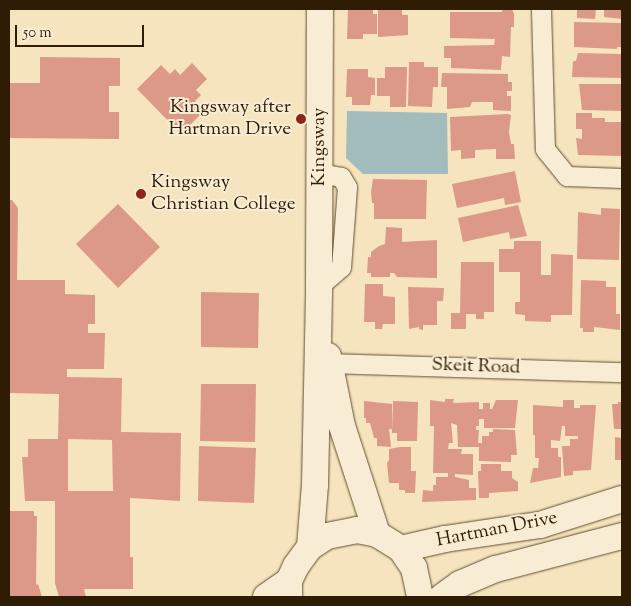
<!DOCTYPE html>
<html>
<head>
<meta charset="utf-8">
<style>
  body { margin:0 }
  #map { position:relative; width:631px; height:606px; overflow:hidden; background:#f5e4bd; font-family:"Sorts Mill Goudy",serif }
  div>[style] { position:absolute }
  .water>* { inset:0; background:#a2bcbc }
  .building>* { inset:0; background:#dc9988 }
  .roads { filter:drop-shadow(0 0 1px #604e33) drop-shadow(0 0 1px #604e33) }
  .street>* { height:19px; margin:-9.5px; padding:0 9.5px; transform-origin:9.5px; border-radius:9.5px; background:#f8edd4 }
  .secondary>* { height:26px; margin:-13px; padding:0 13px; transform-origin:13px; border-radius:13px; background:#f8edd4 }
  .dots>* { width:14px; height:14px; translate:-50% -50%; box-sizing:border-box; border:2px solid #f8edd4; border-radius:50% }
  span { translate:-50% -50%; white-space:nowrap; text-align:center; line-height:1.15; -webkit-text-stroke:4px #f8edd4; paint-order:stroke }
  .poi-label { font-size:19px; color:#2f1c05 }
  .right { translate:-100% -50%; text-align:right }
  .left { translate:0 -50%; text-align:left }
  .street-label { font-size:19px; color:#2f1c05 }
  .frame { position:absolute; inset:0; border:10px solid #2f1c05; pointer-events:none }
  .scale { position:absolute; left:15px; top:25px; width:129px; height:22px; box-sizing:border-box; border:2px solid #2f1c05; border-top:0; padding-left:6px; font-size:15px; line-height:18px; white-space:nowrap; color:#2f1c05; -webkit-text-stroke:4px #f8edd4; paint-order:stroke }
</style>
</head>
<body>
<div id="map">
  <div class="water">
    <div style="clip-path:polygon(347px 111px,447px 113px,448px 174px,363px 174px,346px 158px)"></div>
  </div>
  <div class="building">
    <div style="clip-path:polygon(348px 9px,373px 9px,373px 14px,377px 14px,377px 34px,363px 34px,363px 39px,347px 39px)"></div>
    <div style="clip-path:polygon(378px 9px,402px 9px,402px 15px,408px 15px,408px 35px,378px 37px)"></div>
    <div style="clip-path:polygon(502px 9px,512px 9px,514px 14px,514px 27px,511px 27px,510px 57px,502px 56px,501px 70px,451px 68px,451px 58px,444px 58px,444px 46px,494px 45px,495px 39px,450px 38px,450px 12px,502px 12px)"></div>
    <div style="clip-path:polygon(577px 9px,596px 9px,595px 19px,577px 18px)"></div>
    <div style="clip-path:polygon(604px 9px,622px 9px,622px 19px,604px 17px)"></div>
    <div style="clip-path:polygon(574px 22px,622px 23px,622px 47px,617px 47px,617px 49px,574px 47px)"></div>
    <div style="clip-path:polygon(578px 53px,622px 54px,622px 78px,572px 77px,573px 61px,576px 61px)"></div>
    <div style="clip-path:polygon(40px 57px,120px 58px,120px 86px,109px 86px,109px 112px,119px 112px,119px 139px,9px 138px,9px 83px,40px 83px)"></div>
    <div style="clip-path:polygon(409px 62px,424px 62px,424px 67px,438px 67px,438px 87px,433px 87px,432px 107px,408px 106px)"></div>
    <div style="clip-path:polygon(192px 63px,207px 79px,196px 90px,201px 95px,195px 101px,205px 110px,181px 134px,137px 89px,161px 65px,170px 74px,175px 69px,180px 75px)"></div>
    <div style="clip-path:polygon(385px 67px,407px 67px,406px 107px,390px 107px,390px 96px,377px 96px,377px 78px,385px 78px)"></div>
    <div style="clip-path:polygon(347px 69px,368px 69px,368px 77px,375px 78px,375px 95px,371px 95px,370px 105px,352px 105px,352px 97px,346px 97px)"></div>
    <div style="clip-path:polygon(442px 73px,508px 74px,508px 82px,512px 82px,512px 91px,507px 91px,507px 96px,511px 96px,511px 111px,493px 110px,493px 102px,472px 102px,470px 107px,447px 109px,447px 87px,441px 87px)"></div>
    <div style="clip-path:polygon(579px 84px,622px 84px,622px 111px,582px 110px)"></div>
    <div style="clip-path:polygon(576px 113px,592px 113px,592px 118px,605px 118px,605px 122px,622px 122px,622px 156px,578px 155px,576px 138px,582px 139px,582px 129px,576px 129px)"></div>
    <div style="clip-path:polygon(508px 114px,511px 115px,509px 132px,511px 144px,514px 144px,515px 159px,496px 159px,496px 149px,475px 150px,475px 158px,461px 159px,461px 150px,451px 151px,450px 117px)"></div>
    <div style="clip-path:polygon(515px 171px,521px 202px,505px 205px,504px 198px,457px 208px,452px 184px)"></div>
    <div style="clip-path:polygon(373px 179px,427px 180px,426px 219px,374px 219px,374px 203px,372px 203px,371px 192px)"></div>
    <div style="clip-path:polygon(evenodd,9px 200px,12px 200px,18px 208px,17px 280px,65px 280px,65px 294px,95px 295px,95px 324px,88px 324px,88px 333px,105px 333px,104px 369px,67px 369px,67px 377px,122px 378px,121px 432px,181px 433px,180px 501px,130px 498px,130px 557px,133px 557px,133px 589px,84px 589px,86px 597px,59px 597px,55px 583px,55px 501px,25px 501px,22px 457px,28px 457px,28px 439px,58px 439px,59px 394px,9px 393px,9px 200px,68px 439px,112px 440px,113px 491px,68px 491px,68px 439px)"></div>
    <div style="clip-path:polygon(118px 204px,160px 247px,118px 288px,76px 244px)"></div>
    <div style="clip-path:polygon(518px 205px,527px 236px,510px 239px,509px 232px,463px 242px,458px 218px)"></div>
    <div style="clip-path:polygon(601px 208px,620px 209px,619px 260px,577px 259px,578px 212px,601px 215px)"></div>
    <div style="clip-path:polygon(386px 227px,402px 228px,402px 242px,437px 240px,437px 278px,397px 277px,394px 273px,390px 273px,390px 277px,371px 277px,371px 273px,367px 273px,368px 257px,371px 257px,371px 252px,379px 246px,385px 244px)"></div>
    <div style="clip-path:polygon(514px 241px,541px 241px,541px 275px,551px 275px,551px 254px,573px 255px,572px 315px,551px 315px,551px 322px,525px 321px,525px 315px,515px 314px,515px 302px,520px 302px,520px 272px,499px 272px,499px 249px,514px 249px)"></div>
    <div style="clip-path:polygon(461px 262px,494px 262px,494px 312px,484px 312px,484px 319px,476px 319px,476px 314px,466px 314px,466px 329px,451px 329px,451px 313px,460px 313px)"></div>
    <div style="clip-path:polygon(581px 280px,606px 281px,606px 287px,616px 287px,616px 314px,620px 314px,620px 330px,594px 327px,594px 332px,583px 332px,583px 328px,580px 328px)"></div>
    <div style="clip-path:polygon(365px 284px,383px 284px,383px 296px,395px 297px,395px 324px,383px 324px,382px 329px,375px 329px,375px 322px,364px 322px)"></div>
    <div style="clip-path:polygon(408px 287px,444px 288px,443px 301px,437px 301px,437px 325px,423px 325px,423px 330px,419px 329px,419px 327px,409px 329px)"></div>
    <div style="clip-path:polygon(201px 292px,259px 293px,258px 348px,201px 347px)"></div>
    <div style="clip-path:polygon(201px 384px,256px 384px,255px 442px,200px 441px)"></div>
    <div style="clip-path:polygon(445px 399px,454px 399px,453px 403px,479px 402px,479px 409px,483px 409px,483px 403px,490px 403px,490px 409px,492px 409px,496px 400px,518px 400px,515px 428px,484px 428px,484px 419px,479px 419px,479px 426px,476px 426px,476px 430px,479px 430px,478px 443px,482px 443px,482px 436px,489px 436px,489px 432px,493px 432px,493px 429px,515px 430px,517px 455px,511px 455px,511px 462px,479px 461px,479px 447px,458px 447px,457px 425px,451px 423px,453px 443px,449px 443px,448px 449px,462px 449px,461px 454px,473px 454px,473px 475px,455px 474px,455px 477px,469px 480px,469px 488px,476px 488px,476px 500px,422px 502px,423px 490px,433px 491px,433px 485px,436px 485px,436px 477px,448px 477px,448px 473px,433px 473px,434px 426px,430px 426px,430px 400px,445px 402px)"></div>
    <div style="clip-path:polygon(563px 400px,574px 400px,574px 408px,580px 408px,580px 405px,596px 405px,591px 470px,573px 471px,573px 475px,564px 476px,562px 446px,570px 446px,570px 439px,578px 439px,578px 436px,565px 436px,565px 426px,562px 426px,560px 441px,551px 440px,551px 448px,558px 448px,558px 457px,561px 457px,561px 477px,530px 483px,533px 468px,538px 468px,539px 458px,535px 458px,535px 435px,533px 435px,533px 405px,563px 407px)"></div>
    <div style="clip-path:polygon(364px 401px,392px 404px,392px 429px,389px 429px,391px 447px,377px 446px,377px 438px,374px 438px,370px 423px,366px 423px,366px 418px,364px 418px)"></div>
    <div style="clip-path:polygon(393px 401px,418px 402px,417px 441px,397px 441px,397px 433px,392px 433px)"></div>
    <div style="clip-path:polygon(618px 402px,622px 402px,622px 429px,614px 429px,612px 404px,618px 404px)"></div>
    <div style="clip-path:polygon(615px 437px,622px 438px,622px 460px,615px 460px)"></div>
    <div style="clip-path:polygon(199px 446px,256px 448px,254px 503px,198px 501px)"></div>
    <div style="clip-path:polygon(400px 447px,411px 447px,411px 471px,416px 471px,415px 493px,405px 493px,405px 490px,399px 490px,399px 483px,389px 483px,387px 463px,389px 460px,389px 449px)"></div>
    <div style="clip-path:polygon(481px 464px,501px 464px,501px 471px,512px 471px,512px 478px,518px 482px,518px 491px,489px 493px,489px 498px,479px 498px,478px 471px,481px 471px)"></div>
    <div style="clip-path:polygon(9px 511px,34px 511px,34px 516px,37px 516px,36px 585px,38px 584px,42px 597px,9px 597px)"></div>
  </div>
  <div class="roads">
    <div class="street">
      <div style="left:541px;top:9px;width:140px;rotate:88.4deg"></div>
      <div style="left:545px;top:149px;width:35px;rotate:51deg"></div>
      <div style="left:567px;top:176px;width:55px;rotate:2.1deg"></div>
      <div style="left:319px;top:286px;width:29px;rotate:-41deg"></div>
      <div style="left:341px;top:267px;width:80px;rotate:-85.7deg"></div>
      <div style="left:347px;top:187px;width:12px;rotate:-121deg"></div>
      <div style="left:341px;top:177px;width:21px;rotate:-169deg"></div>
      <div style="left:329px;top:363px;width:293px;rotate:1.8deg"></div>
    </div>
    <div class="secondary">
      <div style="left:328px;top:356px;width:71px;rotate:78.7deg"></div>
      <div style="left:342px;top:426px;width:114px;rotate:72deg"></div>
      <div style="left:310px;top:547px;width:62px;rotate:-85.4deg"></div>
      <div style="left:315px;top:485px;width:199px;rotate:-88.8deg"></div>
      <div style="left:319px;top:286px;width:277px;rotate:-89.8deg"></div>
      <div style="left:401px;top:549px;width:45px;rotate:-12.8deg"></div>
      <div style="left:445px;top:539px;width:96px;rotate:-8.4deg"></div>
      <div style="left:540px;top:525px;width:86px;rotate:-17.6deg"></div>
      <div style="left:266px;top:597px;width:28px;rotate:-35deg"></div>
      <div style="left:289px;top:597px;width:16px;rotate:-90deg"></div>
      <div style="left:289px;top:581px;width:17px;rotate:-65deg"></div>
      <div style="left:296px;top:566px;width:24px;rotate:-54deg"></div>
      <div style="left:310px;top:547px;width:20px;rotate:-33deg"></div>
      <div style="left:327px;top:536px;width:31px;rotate:-11deg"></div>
      <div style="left:357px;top:530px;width:20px;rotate:11deg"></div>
      <div style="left:377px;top:534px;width:28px;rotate:32deg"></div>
      <div style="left:401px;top:549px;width:23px;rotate:56deg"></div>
      <div style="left:414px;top:568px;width:30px;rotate:78deg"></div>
      <div style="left:442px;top:597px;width:22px;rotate:-36deg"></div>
      <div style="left:460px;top:584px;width:39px;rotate:-23deg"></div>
      <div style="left:496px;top:569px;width:130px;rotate:-14.7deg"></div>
    </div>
  </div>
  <div class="dots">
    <div style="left:301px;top:119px;background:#8f2418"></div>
    <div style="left:141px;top:194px;background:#8f2418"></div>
  </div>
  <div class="poi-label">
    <span class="right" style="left:291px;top:119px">Kingsway after<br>Hartman Drive</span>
    <span class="left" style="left:151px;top:194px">Kingsway<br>Christian College</span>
  </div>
  <div class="street-label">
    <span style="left:320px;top:147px;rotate:-90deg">Kingsway</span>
    <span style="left:476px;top:367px;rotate:2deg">Skeit Road</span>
    <span style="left:497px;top:530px;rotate:-11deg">Hartman Drive</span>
  </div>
  <div class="frame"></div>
  <div class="scale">50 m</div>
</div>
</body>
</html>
